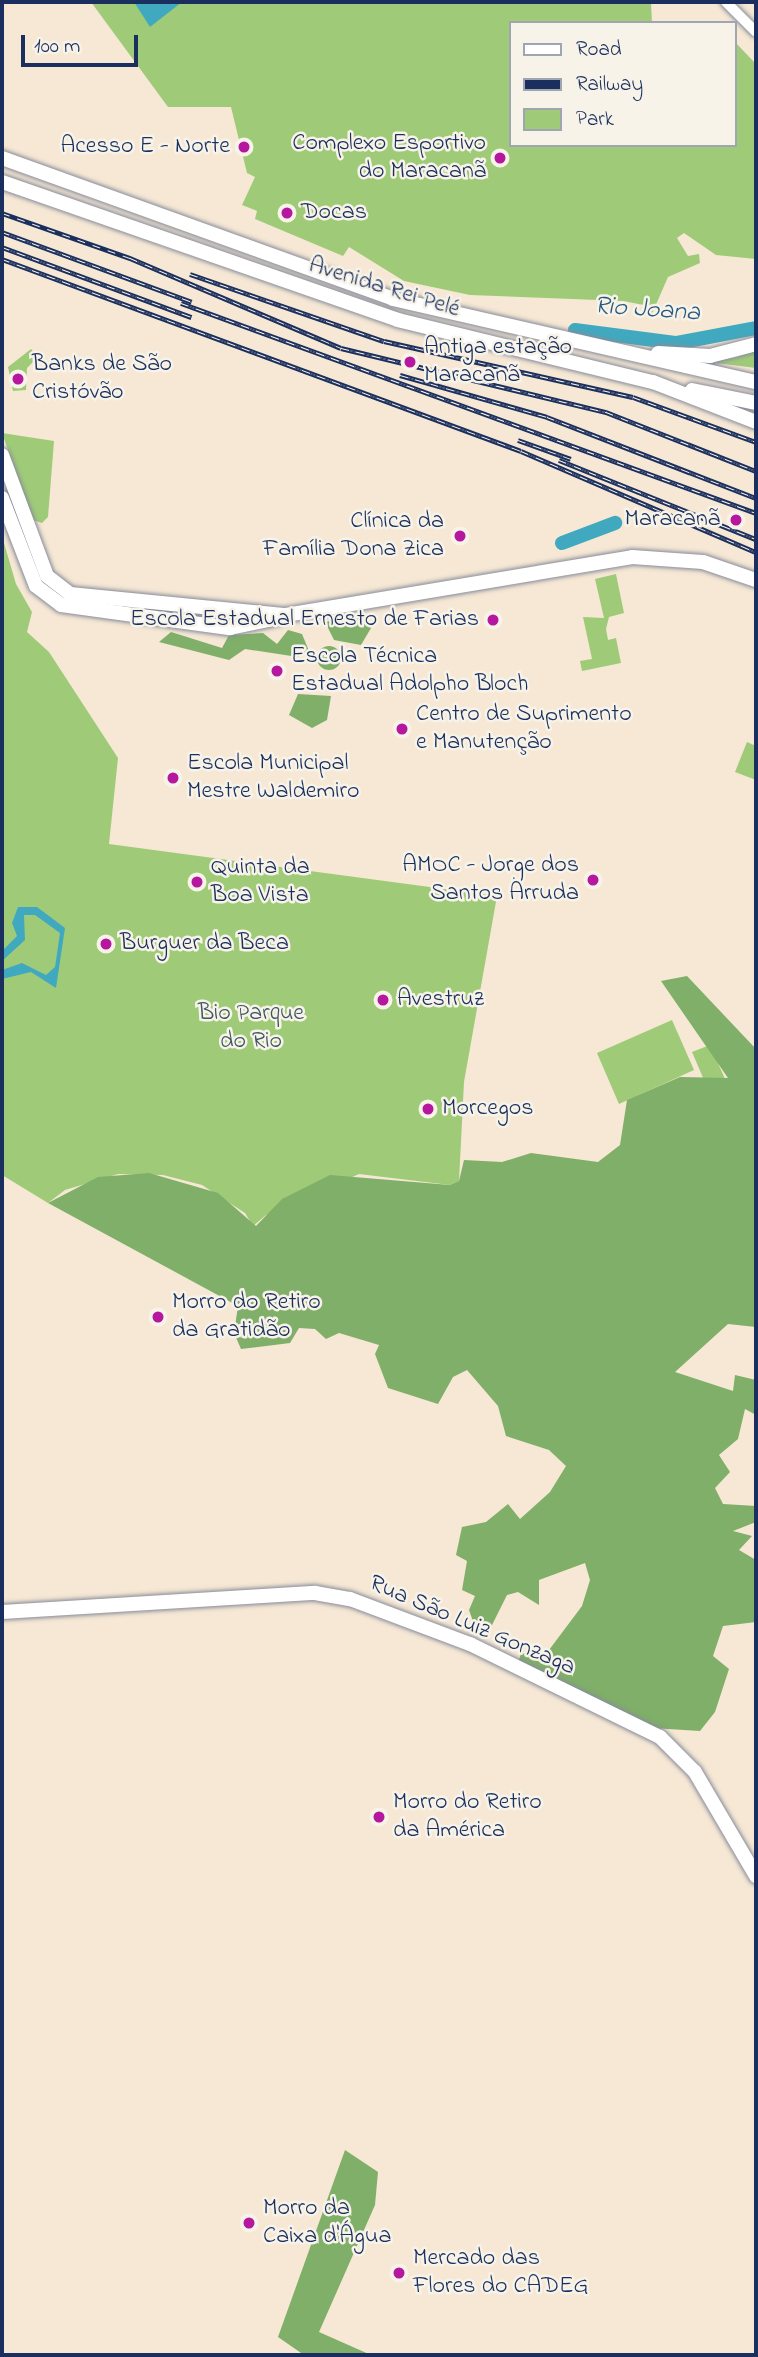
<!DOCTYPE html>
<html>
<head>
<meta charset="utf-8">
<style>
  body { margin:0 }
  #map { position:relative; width:758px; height:2357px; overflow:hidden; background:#f6e8d5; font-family:"Indie Flower",sans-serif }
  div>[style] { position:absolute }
  .green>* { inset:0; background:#9fcb78 }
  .forest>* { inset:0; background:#7faf68 }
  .round { border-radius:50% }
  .water>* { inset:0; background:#40a9bf }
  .river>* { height:14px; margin:-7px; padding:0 7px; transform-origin:7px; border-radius:7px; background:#40a9bf }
  .roads { filter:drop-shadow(0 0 2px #888c9a) drop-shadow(0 0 2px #888c9a) }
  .minor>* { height:10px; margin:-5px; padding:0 5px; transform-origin:5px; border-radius:5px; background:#fff }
  .major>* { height:14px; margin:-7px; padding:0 7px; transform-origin:7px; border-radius:7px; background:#fff }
  .rail>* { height:5px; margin-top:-2.5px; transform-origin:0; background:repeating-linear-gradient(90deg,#f7f3e8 0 8px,#1b2f5e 0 16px); box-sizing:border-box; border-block:2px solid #1b2f5e }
  .dots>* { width:19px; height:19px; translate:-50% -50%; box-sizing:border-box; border:4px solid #f7f3e8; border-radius:50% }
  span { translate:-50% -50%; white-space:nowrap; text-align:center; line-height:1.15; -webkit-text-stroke:5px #f7f3e8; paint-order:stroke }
  .poi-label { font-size:24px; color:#1b2f5e }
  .right { translate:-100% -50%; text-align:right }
  .left { translate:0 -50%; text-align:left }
  .street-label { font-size:24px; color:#1b2f5e }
  .park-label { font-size:24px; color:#3c5664 }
  .water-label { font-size:26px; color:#285a80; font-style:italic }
  .frame { position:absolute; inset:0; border:4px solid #1b2f5e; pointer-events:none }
  .legend { position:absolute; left:509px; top:21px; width:228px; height:126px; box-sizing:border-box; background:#f7f3e8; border:2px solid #9fa5b1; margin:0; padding:9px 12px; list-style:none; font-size:21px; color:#1b2f5e }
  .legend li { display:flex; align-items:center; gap:14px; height:35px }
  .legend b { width:35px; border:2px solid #9fa5b1 }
  .scale { position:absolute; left:21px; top:35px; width:117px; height:32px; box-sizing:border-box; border:4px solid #1b2f5e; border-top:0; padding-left:9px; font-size:21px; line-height:24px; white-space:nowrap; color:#1b2f5e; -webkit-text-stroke:5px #f7f3e8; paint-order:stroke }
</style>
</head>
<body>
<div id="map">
  <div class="green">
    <div style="clip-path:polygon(91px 2px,651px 2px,652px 23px,511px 23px,511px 145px,735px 145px,735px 42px,756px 64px,756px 259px,716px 255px,684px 233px,677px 238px,688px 256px,699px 254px,700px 263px,668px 277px,651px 316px,644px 315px,644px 305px,623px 301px,470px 295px,404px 281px,349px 247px,343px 256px,255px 219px,257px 211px,242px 205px,255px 177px,247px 173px,231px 107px,168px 107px)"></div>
    <div style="clip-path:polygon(31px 349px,38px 357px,27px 368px,26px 390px,13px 391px,8px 367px)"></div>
    <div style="clip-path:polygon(756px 351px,756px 368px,700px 361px,734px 358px)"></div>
    <div style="clip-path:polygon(2px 433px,54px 441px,48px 517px,42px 523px,33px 520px)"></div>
    <div style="clip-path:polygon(2px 536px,16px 584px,32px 612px,27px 632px,49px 652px,118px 758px,109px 844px,497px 896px,464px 1082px,459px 1181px,450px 1185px,359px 1174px,266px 1215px,253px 1226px,245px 1213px,202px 1185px,163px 1175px,118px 1174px,65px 1190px,48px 1203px,2px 1175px)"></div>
    <div style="clip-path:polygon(616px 574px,624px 613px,609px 617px,606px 629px,608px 640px,616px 638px,621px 663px,582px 671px,580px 661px,592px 659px,583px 617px,604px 618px,595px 579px)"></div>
    <div style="clip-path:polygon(747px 742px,756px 746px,756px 780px,735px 772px)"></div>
    <div style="clip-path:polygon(672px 1020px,694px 1070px,619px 1104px,597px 1053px)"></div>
    <div style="clip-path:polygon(710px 1045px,725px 1079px,707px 1087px,692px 1052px)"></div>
  </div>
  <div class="forest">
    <div style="clip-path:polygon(367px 614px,371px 628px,361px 645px,334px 640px,325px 622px)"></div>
    <div style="clip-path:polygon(288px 630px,302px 634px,309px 651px,298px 657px,245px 649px,229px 660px,159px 642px,171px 632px,222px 648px,229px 635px,263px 633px,277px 644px)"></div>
    <div class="round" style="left:317px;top:646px;width:24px;height:24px"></div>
    <div style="clip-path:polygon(298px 694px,331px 696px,327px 720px,312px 728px,289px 715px)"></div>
    <div style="clip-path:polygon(687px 976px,756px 1049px,756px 1327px,728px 1324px,675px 1372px,733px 1391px,735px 1375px,756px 1380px,756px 1415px,745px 1409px,738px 1439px,719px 1455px,730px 1472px,715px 1488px,723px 1504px,756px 1506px,756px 1522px,733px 1531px,752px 1536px,739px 1550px,756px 1560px,756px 1622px,723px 1626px,713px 1656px,729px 1669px,715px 1712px,700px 1731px,636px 1727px,517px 1665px,521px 1654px,549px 1650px,582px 1606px,590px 1580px,585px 1563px,539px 1580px,539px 1605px,518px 1592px,507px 1595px,488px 1633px,474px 1624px,469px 1610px,475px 1596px,462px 1590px,467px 1561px,456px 1555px,462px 1527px,486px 1522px,508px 1504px,520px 1519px,550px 1492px,566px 1466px,549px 1450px,506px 1436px,498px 1406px,467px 1370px,453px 1377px,438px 1404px,388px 1388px,375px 1354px,379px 1345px,339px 1333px,326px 1339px,315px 1329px,299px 1328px,290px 1343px,241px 1349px,234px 1333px,238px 1306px,48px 1203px,98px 1177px,149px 1173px,218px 1193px,256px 1226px,282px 1199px,330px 1175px,450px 1185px,459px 1181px,464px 1160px,502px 1162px,531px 1153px,598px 1162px,620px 1145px,627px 1100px,680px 1077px,728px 1078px,661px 981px)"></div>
    <div style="clip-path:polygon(345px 2150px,378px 2172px,375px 2205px,319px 2332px,371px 2355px,304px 2355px,278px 2337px)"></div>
  </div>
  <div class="water">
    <div style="clip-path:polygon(134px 2px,182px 2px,150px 27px)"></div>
    <div style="clip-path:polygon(18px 907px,37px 907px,65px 928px,56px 988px,31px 972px,2px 979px,2px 970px,22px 963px,46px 975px,55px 967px,60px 933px,35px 915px,24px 915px,25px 940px,2px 961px,2px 951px,17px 936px,12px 923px)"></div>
  </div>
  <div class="river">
    <div style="left:575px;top:330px;width:103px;rotate:7.3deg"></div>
    <div style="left:677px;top:343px;width:80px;rotate:-10.8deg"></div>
    <div style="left:562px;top:543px;width:57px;rotate:-20.7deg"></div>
  </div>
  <div class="roads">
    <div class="minor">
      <div style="left:726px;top:2px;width:42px;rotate:45deg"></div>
    </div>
    <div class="major">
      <div style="left:2px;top:158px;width:416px;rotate:19.8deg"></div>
      <div style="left:393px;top:299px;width:372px;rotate:12.9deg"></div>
      <div style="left:2px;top:182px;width:419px;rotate:19.2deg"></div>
      <div style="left:398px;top:320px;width:262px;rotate:13.7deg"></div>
      <div style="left:653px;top:382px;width:110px;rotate:21.2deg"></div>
      <div style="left:658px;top:353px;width:52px;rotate:3.3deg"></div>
      <div style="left:710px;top:356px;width:48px;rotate:-14.6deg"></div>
      <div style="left:692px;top:390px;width:65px;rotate:11.5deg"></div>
      <div style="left:2px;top:455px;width:129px;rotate:69.6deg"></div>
      <div style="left:47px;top:576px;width:29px;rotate:38deg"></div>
      <div style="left:70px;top:594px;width:217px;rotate:5.6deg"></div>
      <div style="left:286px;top:615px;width:351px;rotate:-9.5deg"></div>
      <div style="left:632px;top:557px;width:71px;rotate:4deg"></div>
      <div style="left:703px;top:562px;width:56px;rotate:18.8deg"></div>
      <div style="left:2px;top:498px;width:94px;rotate:68.9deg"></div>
      <div style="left:36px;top:586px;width:31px;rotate:37deg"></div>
      <div style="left:61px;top:605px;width:171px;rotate:7.8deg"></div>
      <div style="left:230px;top:628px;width:53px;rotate:-11.9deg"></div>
      <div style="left:2px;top:1612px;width:314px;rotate:-3.5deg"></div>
      <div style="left:315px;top:1593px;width:36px;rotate:10deg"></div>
      <div style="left:350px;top:1599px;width:128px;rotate:20.6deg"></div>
      <div style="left:470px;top:1644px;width:212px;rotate:26.1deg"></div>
      <div style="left:660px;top:1737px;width:49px;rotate:45deg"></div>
      <div style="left:695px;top:1772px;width:121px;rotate:59.6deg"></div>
    </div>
  </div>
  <div class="rail">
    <div style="left:2px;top:213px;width:136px;rotate:19.4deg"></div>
    <div style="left:130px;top:258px;width:229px;rotate:23.1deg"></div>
    <div style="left:341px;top:348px;width:273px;rotate:13.6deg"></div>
    <div style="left:606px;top:412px;width:161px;rotate:21.5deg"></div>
    <div style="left:2px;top:232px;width:202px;rotate:20.2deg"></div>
    <div style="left:2px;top:247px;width:202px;rotate:20.3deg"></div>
    <div style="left:2px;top:259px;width:553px;rotate:20.3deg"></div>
    <div style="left:521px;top:451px;width:256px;rotate:23.3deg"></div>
    <div style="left:190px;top:274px;width:205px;rotate:19.1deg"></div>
    <div style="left:384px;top:341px;width:255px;rotate:12.7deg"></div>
    <div style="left:633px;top:397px;width:131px;rotate:20.1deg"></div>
    <div style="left:181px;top:303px;width:612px;rotate:20.06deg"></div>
    <div style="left:400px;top:375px;width:153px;rotate:15.9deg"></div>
    <div style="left:547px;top:417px;width:224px;rotate:21.2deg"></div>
    <div style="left:518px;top:440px;width:56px;rotate:19.7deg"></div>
    <div style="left:559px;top:460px;width:212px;rotate:21.9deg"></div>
  </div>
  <div class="dots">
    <div style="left:244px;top:147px;background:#b5179e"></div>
    <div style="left:500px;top:158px;background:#b5179e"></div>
    <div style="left:287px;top:213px;background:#b5179e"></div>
    <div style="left:410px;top:362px;background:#b5179e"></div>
    <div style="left:18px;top:379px;background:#b5179e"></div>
    <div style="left:736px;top:520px;background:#b5179e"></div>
    <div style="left:460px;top:536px;background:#b5179e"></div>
    <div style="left:493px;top:620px;background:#b5179e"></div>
    <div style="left:277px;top:671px;background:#b5179e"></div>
    <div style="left:402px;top:729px;background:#b5179e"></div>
    <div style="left:173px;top:778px;background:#b5179e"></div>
    <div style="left:593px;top:880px;background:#b5179e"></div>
    <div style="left:197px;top:882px;background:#b5179e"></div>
    <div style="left:106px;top:944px;background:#b5179e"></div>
    <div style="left:383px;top:1000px;background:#b5179e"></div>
    <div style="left:428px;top:1109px;background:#b5179e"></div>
    <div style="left:158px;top:1317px;background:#b5179e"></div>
    <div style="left:379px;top:1817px;background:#b5179e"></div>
    <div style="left:249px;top:2223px;background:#b5179e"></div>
    <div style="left:399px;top:2273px;background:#b5179e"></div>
  </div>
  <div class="poi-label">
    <span class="right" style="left:486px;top:158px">Complexo Esportivo<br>do Maracanã</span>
    <span class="right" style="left:230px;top:147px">Acesso E - Norte</span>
    <span class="left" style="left:301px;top:213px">Docas</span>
    <span class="left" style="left:424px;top:362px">Antiga estação<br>Maracanã</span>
    <span class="left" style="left:32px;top:379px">Banks de São<br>Cristóvão</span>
    <span class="right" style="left:720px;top:520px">Maracanã</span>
    <span class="right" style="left:444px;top:536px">Clínica da<br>Família Dona Zica</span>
    <span class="right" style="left:479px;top:620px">Escola Estadual Ernesto de Farias</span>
    <span class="left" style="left:291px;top:671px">Escola Técnica<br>Estadual Adolpho Bloch</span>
    <span class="left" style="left:416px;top:729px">Centro de Suprimento<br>e Manutenção</span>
    <span class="left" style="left:187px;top:778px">Escola Municipal<br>Mestre Waldemiro</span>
    <span class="right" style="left:579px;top:880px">AMOC - Jorge dos<br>Santos Arruda</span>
    <span class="left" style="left:211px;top:882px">Quinta da<br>Boa Vista</span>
    <span class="left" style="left:120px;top:944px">Burguer da Beca</span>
    <span class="left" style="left:397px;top:1000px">Avestruz</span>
    <span class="left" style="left:442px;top:1109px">Morcegos</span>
    <span class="left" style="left:172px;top:1317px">Morro do Retiro<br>da Gratidão</span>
    <span class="left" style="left:393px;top:1817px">Morro do Retiro<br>da América</span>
    <span class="left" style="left:263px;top:2223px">Morro da<br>Caixa d'Água</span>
    <span class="left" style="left:413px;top:2273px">Mercado das<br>Flores do CADEG</span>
  </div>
  <div class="street-label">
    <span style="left:384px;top:288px;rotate:17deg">Avenida Rei Pelé</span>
    <span style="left:472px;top:1626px;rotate:23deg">Rua São Luiz Gonzaga</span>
  </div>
  <div class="park-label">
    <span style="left:251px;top:1028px">Bio Parque<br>do Rio</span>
  </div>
  <div class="water-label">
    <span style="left:647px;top:311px;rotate:4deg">Rio Joana</span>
  </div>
  <div class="frame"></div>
  <ul class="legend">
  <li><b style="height:9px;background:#fff"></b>Road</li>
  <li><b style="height:9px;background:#1b2f5e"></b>Railway</li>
  <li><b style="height:19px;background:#9fcb78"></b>Park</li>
  </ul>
  <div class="scale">100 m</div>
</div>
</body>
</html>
